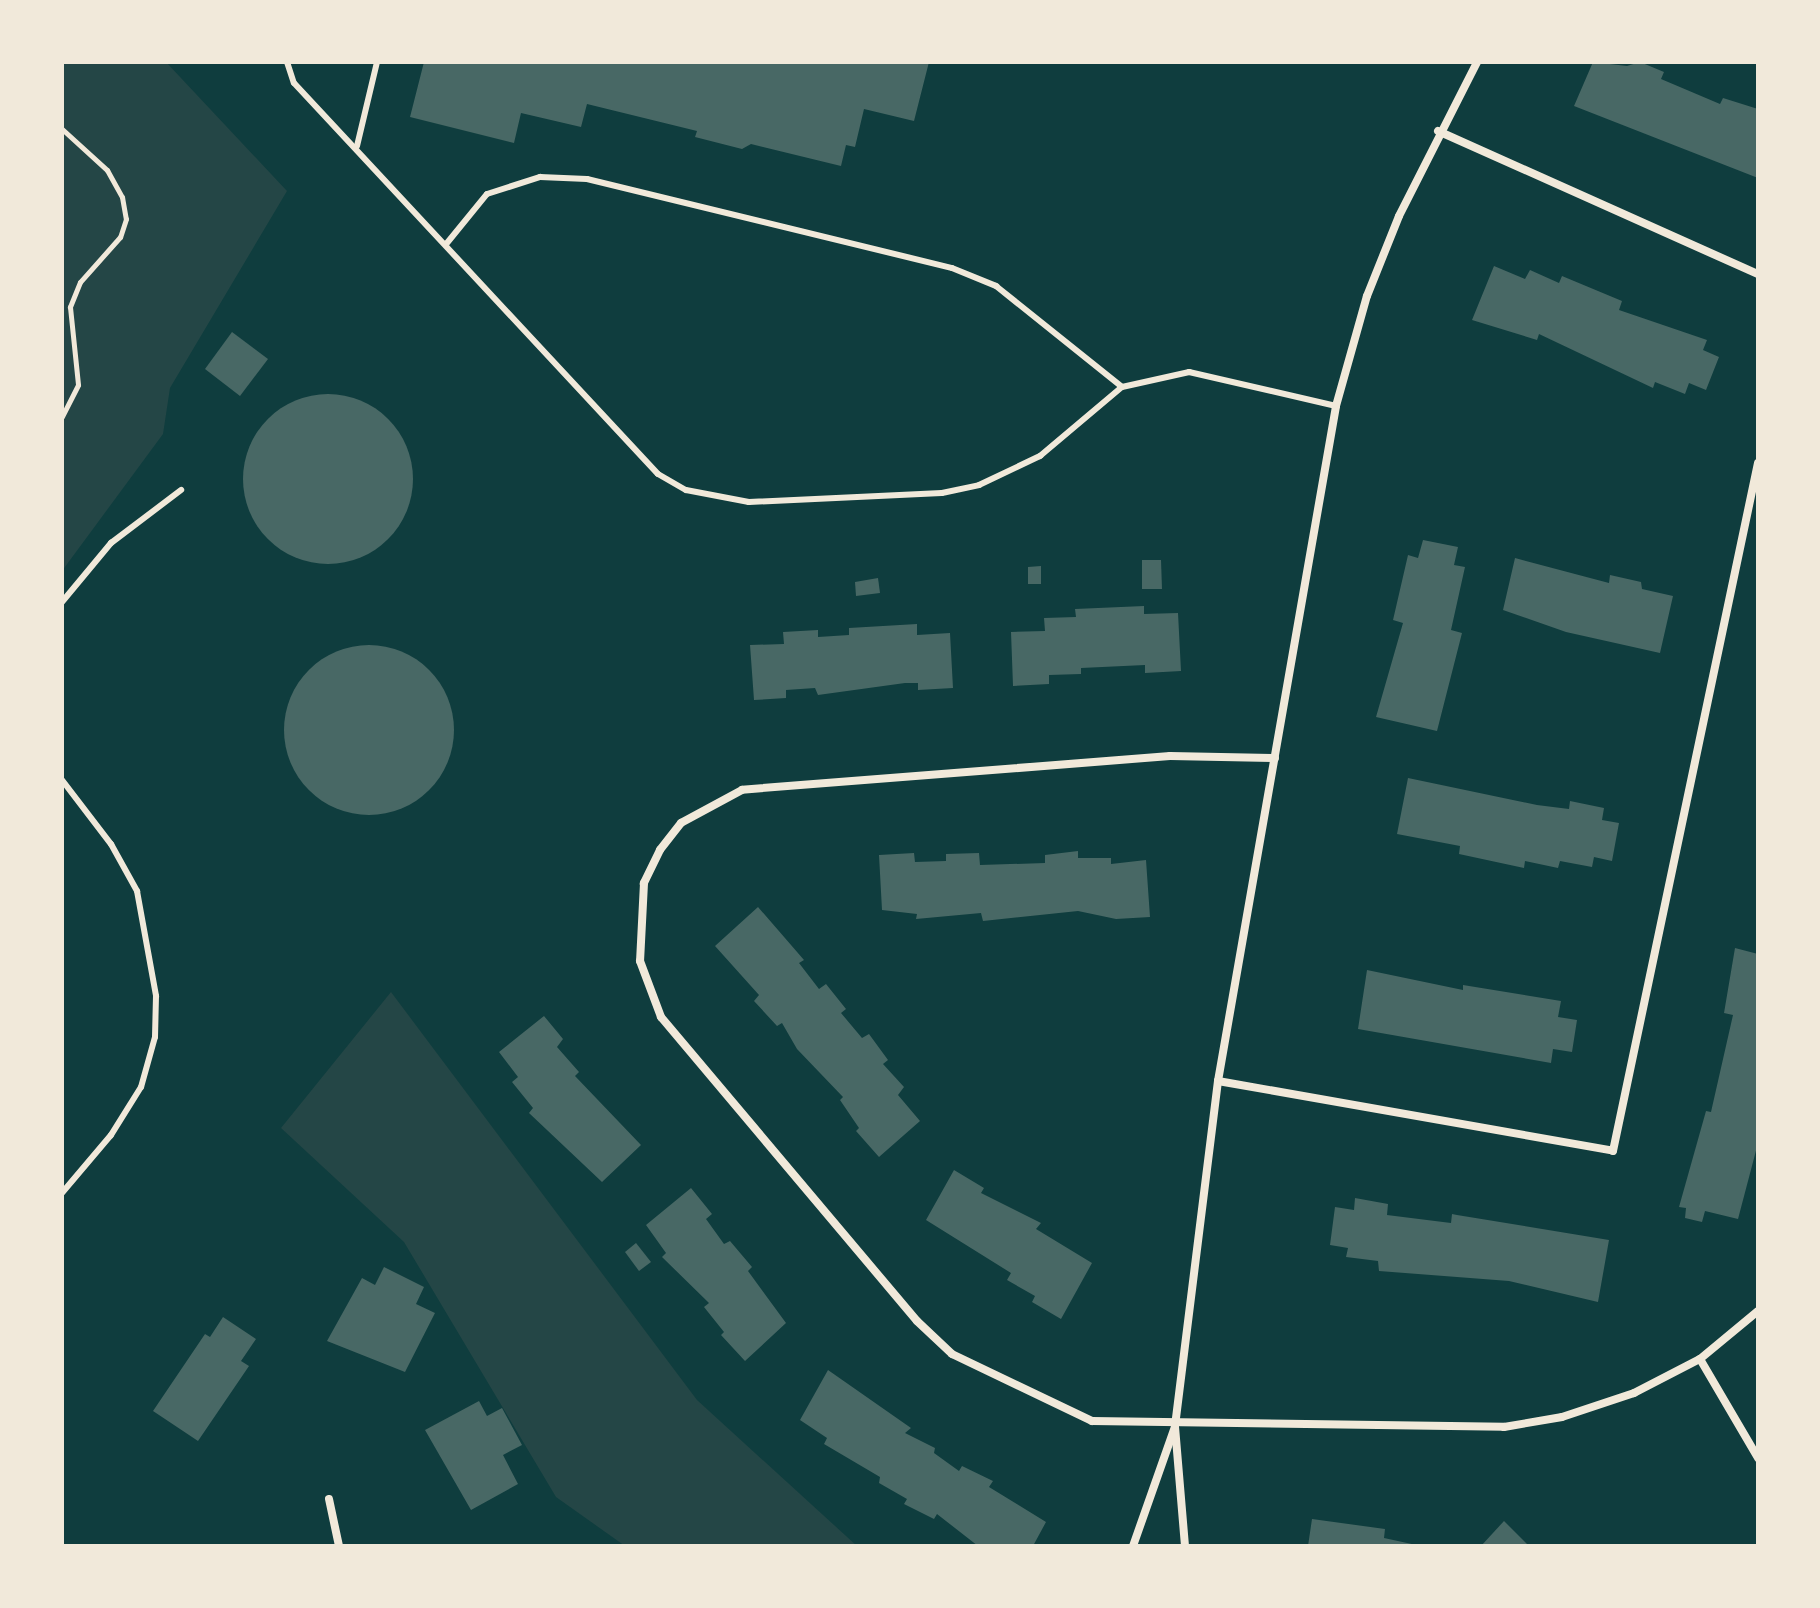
<!DOCTYPE html>
<html>
<head>
<meta charset="utf-8">
<style>
  body { margin:0 }
  #map { position:relative; width:1820px; height:1608px; overflow:hidden; background:#0f3d3e; font-family:"Space Grotesk",sans-serif }
  div>[style] { position:absolute }
  .green>* { inset:0; background:#244646 }
  .building>* { inset:0; background:#486865 }
  .round { border-radius:50% }
  .path>* { height:5px; margin:-2.5px; padding:0 2.5px; transform-origin:2.5px; border-radius:2.5px; background:#f1e9da }
  .service>* { height:6px; margin:-3px; padding:0 3px; transform-origin:3px; border-radius:3px; background:#f1e9da }
  .minor>* { height:8px; margin:-4px; padding:0 4px; transform-origin:4px; border-radius:4px; background:#f1e9da }
  span { translate:-50% -50%; white-space:nowrap; text-align:center; line-height:1.15; -webkit-text-stroke:6px #f1e9da; paint-order:stroke }
  .frame { position:absolute; inset:0; border:64px solid #f1e9da; pointer-events:none }
</style>
</head>
<body>
<div id="map">
  <div class="green">
    <div style="clip-path:polygon(62px 62px,166px 62px,287px 191px,170px 388px,163px 434px,62px 571px)"></div>
    <div style="clip-path:polygon(391px 992px,697px 1400px,857px 1546px,625px 1546px,556px 1497px,404px 1242px,281px 1128px)"></div>
  </div>
  <div class="building">
    <div style="clip-path:polygon(424px 62px,929px 62px,914px 121px,864px 109px,855px 147px,846px 145px,841px 166px,751px 144px,742px 149px,695px 137px,697px 131px,587px 104px,581px 127px,521px 113px,514px 143px,410px 117px)"></div>
    <div style="clip-path:polygon(1593px 62px,1627px 66px,1640px 62px,1664px 72px,1661px 79px,1720px 104px,1723px 98px,1758px 109px,1758px 178px,1574px 106px)"></div>
    <div style="clip-path:polygon(1494px 266px,1525px 279px,1530px 270px,1559px 283px,1562px 276px,1622px 301px,1619px 310px,1707px 340px,1703px 350px,1719px 357px,1706px 390px,1689px 383px,1685px 394px,1655px 382px,1653px 388px,1539px 334px,1537px 340px,1472px 320px)"></div>
    <div style="clip-path:polygon(232px 332px,268px 359px,240px 396px,205px 369px)"></div>
    <div class="round" style="left:243px;top:394px;width:170px;height:170px"></div>
    <div style="clip-path:polygon(1423px 540px,1458px 547px,1454px 565px,1465px 567px,1451px 630px,1462px 633px,1437px 731px,1376px 717px,1403px 623px,1393px 620px,1408px 555px,1418px 558px)"></div>
    <div style="clip-path:polygon(1515px 558px,1609px 583px,1610px 575px,1641px 582px,1642px 589px,1673px 596px,1660px 653px,1566px 632px,1503px 610px)"></div>
    <div style="clip-path:polygon(1142px 560px,1161px 560px,1162px 589px,1142px 589px)"></div>
    <div style="clip-path:polygon(1041px 566px,1041px 584px,1028px 584px,1028px 567px)"></div>
    <div style="clip-path:polygon(878px 578px,880px 593px,856px 596px,855px 582px)"></div>
    <div style="clip-path:polygon(1144px 606px,1144px 614px,1178px 613px,1181px 671px,1145px 673px,1145px 665px,1081px 668px,1081px 674px,1049px 675px,1049px 684px,1013px 686px,1011px 632px,1045px 631px,1044px 618px,1076px 617px,1075px 609px)"></div>
    <div style="clip-path:polygon(917px 624px,917px 635px,950px 633px,953px 688px,918px 690px,918px 683px,905px 683px,818px 695px,815px 688px,786px 690px,786px 698px,754px 700px,750px 645px,784px 644px,783px 632px,818px 630px,818px 637px,849px 635px,849px 628px)"></div>
    <div class="round" style="left:284px;top:645px;width:170px;height:170px"></div>
    <div style="clip-path:polygon(1408px 778px,1537px 805px,1569px 809px,1570px 801px,1604px 808px,1602px 820px,1619px 823px,1612px 861px,1594px 857px,1592px 867px,1560px 861px,1558px 868px,1525px 861px,1524px 868px,1459px 854px,1460px 846px,1397px 834px)"></div>
    <div style="clip-path:polygon(1078px 851px,1078px 858px,1111px 858px,1111px 864px,1146px 860px,1150px 917px,1116px 919px,1078px 911px,983px 921px,981px 913px,916px 919px,917px 914px,882px 910px,879px 855px,914px 853px,915px 862px,946px 861px,946px 854px,979px 853px,980px 865px,1045px 863px,1045px 855px)"></div>
    <div style="clip-path:polygon(758px 907px,804px 960px,799px 963px,819px 989px,826px 984px,846px 1009px,841px 1013px,862px 1038px,869px 1034px,888px 1060px,883px 1064px,904px 1087px,898px 1095px,920px 1121px,879px 1157px,856px 1131px,859px 1128px,840px 1100px,843px 1097px,797px 1049px,782px 1023px,777px 1026px,754px 1001px,759px 995px,715px 946px)"></div>
    <div style="clip-path:polygon(1735px 948px,1758px 954px,1758px 1143px,1738px 1219px,1705px 1211px,1702px 1222px,1685px 1218px,1686px 1208px,1679px 1207px,1706px 1111px,1711px 1112px,1733px 1015px,1724px 1013px)"></div>
    <div style="clip-path:polygon(1367px 970px,1463px 990px,1463px 985px,1561px 1001px,1558px 1017px,1577px 1020px,1572px 1052px,1553px 1049px,1551px 1063px,1358px 1029px)"></div>
    <div style="clip-path:polygon(544px 1016px,563px 1039px,557px 1047px,579px 1072px,575px 1076px,641px 1145px,602px 1182px,529px 1113px,533px 1108px,512px 1082px,518px 1077px,499px 1052px)"></div>
    <div style="clip-path:polygon(954px 1170px,984px 1188px,981px 1193px,1041px 1223px,1036px 1229px,1092px 1263px,1061px 1319px,1032px 1302px,1035px 1296px,1007px 1280px,1011px 1273px,926px 1220px)"></div>
    <div style="clip-path:polygon(691px 1188px,712px 1214px,706px 1219px,724px 1244px,730px 1241px,752px 1267px,748px 1271px,786px 1323px,745px 1361px,721px 1335px,724px 1332px,704px 1307px,709px 1303px,662px 1257px,666px 1253px,646px 1225px)"></div>
    <div style="clip-path:polygon(1355px 1198px,1388px 1204px,1387px 1215px,1451px 1223px,1452px 1214px,1457px 1215px,1609px 1240px,1598px 1302px,1509px 1281px,1379px 1271px,1378px 1261px,1346px 1257px,1348px 1248px,1330px 1245px,1335px 1207px,1354px 1210px)"></div>
    <div style="clip-path:polygon(636px 1243px,651px 1262px,639px 1271px,625px 1252px)"></div>
    <div style="clip-path:polygon(384px 1267px,424px 1287px,416px 1304px,435px 1313px,405px 1372px,327px 1341px,362px 1278px,375px 1285px)"></div>
    <div style="clip-path:polygon(223px 1317px,256px 1339px,241px 1361px,249px 1366px,198px 1441px,153px 1411px,205px 1334px,210px 1337px)"></div>
    <div style="clip-path:polygon(828px 1370px,911px 1428px,905px 1433px,935px 1448px,934px 1453px,959px 1471px,962px 1466px,993px 1481px,989px 1487px,1046px 1522px,1033px 1546px,978px 1546px,937px 1514px,934px 1519px,904px 1504px,907px 1499px,879px 1483px,880px 1477px,824px 1444px,827px 1438px,800px 1420px)"></div>
    <div style="clip-path:polygon(479px 1401px,487px 1416px,502px 1408px,522px 1445px,503px 1455px,518px 1484px,471px 1510px,425px 1430px)"></div>
    <div style="clip-path:polygon(1312px 1519px,1385px 1529px,1384px 1538px,1421px 1546px,1308px 1546px)"></div>
    <div style="clip-path:polygon(1504px 1521px,1529px 1546px,1481px 1546px)"></div>
  </div>
  <div class="path">
    <div style="left:62px;top:129px;width:61px;rotate:42.3deg"></div>
    <div style="left:107px;top:170px;width:31px;rotate:61deg"></div>
    <div style="left:122px;top:197px;width:22px;rotate:80deg"></div>
    <div style="left:126px;top:219px;width:19px;rotate:108deg"></div>
    <div style="left:120px;top:237px;width:60px;rotate:131.6deg"></div>
    <div style="left:80px;top:282px;width:27px;rotate:112deg"></div>
    <div style="left:70px;top:307px;width:78px;rotate:84.1deg"></div>
    <div style="left:78px;top:385px;width:36px;rotate:117deg"></div>
  </div>
  <div class="service">
    <div style="left:287px;top:62px;width:22px;rotate:72deg"></div>
    <div style="left:294px;top:83px;width:534px;rotate:47.05deg"></div>
    <div style="left:658px;top:474px;width:32px;rotate:30deg"></div>
    <div style="left:686px;top:490px;width:64px;rotate:10.8deg"></div>
    <div style="left:749px;top:502px;width:193px;rotate:-2.7deg"></div>
    <div style="left:942px;top:493px;width:38px;rotate:-12deg"></div>
    <div style="left:979px;top:485px;width:68px;rotate:-25.4deg"></div>
    <div style="left:1040px;top:456px;width:107px;rotate:-40.1deg"></div>
    <div style="left:1122px;top:387px;width:69px;rotate:-12.6deg"></div>
    <div style="left:1189px;top:372px;width:151px;rotate:13deg"></div>
    <div style="left:357px;top:146px;width:86px;rotate:-76.6deg"></div>
    <div style="left:447px;top:243px;width:63px;rotate:-50.8deg"></div>
    <div style="left:487px;top:194px;width:56px;rotate:-17.8deg"></div>
    <div style="left:540px;top:177px;width:47px;rotate:2.4deg"></div>
    <div style="left:587px;top:179px;width:376px;rotate:13.7deg"></div>
    <div style="left:952px;top:268px;width:48px;rotate:22.2deg"></div>
    <div style="left:996px;top:286px;width:161px;rotate:38.7deg"></div>
    <div style="left:62px;top:602px;width:77px;rotate:-50.3deg"></div>
    <div style="left:111px;top:543px;width:88px;rotate:-37.1deg"></div>
    <div style="left:62px;top:780px;width:81px;rotate:52.6deg"></div>
    <div style="left:111px;top:844px;width:54px;rotate:61deg"></div>
    <div style="left:137px;top:891px;width:107px;rotate:79.7deg"></div>
    <div style="left:156px;top:996px;width:41px;rotate:91.4deg"></div>
    <div style="left:155px;top:1037px;width:52px;rotate:105.6deg"></div>
    <div style="left:141px;top:1087px;width:57px;rotate:122deg"></div>
    <div style="left:111px;top:1135px;width:76px;rotate:130.2deg"></div>
  </div>
  <div class="minor">
    <div style="left:1438px;top:131px;width:350px;rotate:24.1deg"></div>
    <div style="left:1275px;top:758px;width:105px;rotate:-178.9deg"></div>
    <div style="left:1170px;top:756px;width:429px;rotate:175.5deg"></div>
    <div style="left:742px;top:790px;width:69px;rotate:151.6deg"></div>
    <div style="left:681px;top:823px;width:34px;rotate:128deg"></div>
    <div style="left:660px;top:850px;width:37px;rotate:116deg"></div>
    <div style="left:644px;top:883px;width:78px;rotate:92.9deg"></div>
    <div style="left:640px;top:961px;width:60px;rotate:69.4deg"></div>
    <div style="left:661px;top:1017px;width:397px;rotate:49.9deg"></div>
    <div style="left:917px;top:1321px;width:48px;rotate:43.3deg"></div>
    <div style="left:952px;top:1354px;width:155px;rotate:25.6deg"></div>
    <div style="left:1092px;top:1421px;width:412px;rotate:0.8deg"></div>
    <div style="left:1504px;top:1427px;width:59px;rotate:-9.8deg"></div>
    <div style="left:1562px;top:1417px;width:76px;rotate:-18.4deg"></div>
    <div style="left:1634px;top:1393px;width:74px;rotate:-27.3deg"></div>
    <div style="left:1700px;top:1359px;width:75px;rotate:-39.6deg"></div>
    <div style="left:1218px;top:1081px;width:401px;rotate:10deg"></div>
    <div style="left:1613px;top:1151px;width:703px;rotate:-78.1deg"></div>
    <div style="left:1700px;top:1359px;width:115px;rotate:59.6deg"></div>
    <div style="left:329px;top:1499px;width:48px;rotate:78deg"></div>
    <div style="left:1133px;top:1546px;width:126px;rotate:-70.6deg"></div>
    <div style="left:1185px;top:1546px;width:120px;rotate:-94.8deg"></div>
    <div style="left:1175px;top:1426px;width:348px;rotate:-82.9deg"></div>
    <div style="left:1218px;top:1081px;width:685px;rotate:-80.08deg"></div>
    <div style="left:1336px;top:406px;width:114px;rotate:-74.3deg"></div>
    <div style="left:1367px;top:296px;width:86px;rotate:-68.2deg"></div>
    <div style="left:1399px;top:216px;width:173px;rotate:-63.1deg"></div>
  </div>
  <div class="frame"></div>
</div>
</body>
</html>
